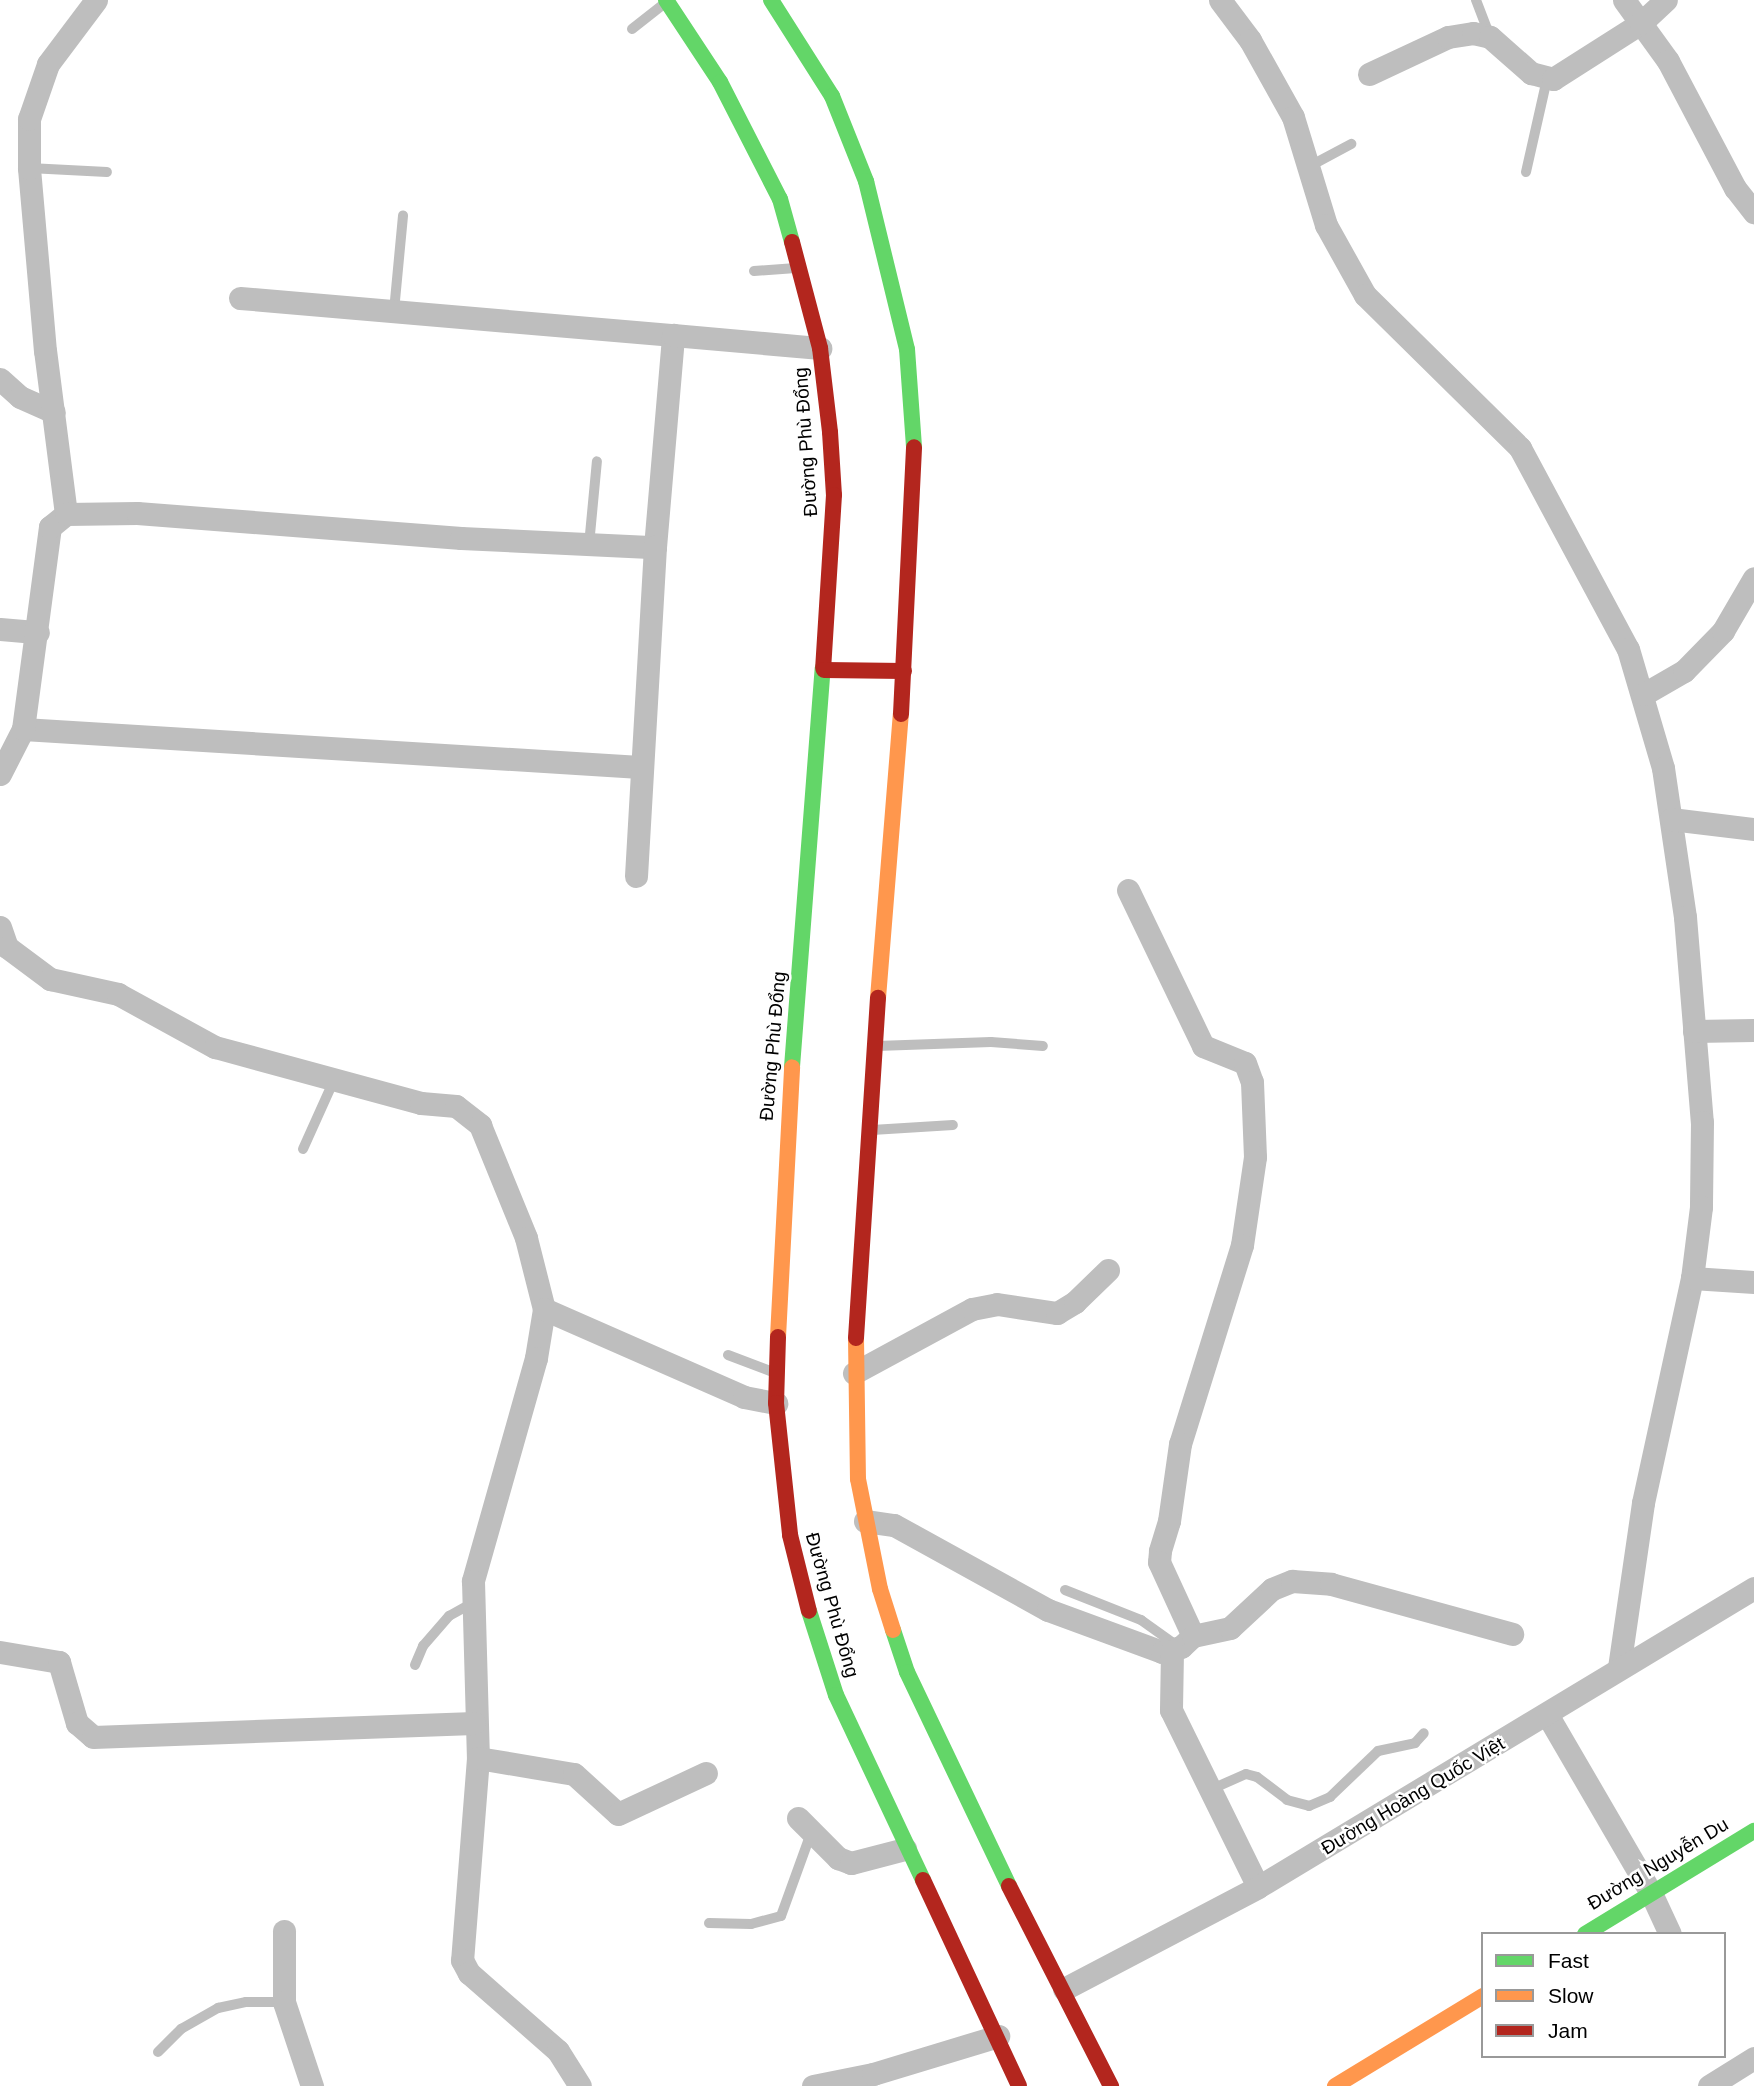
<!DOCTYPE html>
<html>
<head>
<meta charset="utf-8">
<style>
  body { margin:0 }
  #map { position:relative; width:1754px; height:2086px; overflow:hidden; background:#fff; font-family:Arial,sans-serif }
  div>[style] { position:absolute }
  .lane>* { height:10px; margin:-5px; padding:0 5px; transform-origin:5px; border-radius:5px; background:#bebebe }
  .street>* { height:23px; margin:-11.5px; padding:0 11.5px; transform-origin:11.5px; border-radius:11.5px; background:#bebebe }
  .fast>* { height:16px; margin:-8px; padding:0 8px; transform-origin:8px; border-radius:8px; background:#63d668 }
  .slow>* { height:16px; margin:-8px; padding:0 8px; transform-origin:8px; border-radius:8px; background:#ff974d }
  .jam>* { height:16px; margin:-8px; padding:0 8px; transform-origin:8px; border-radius:8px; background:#b3261e }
  span { translate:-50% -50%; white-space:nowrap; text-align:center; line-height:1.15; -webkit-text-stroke:5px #fff; paint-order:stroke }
  .street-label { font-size:19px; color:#000 }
  .legend { position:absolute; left:1481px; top:1932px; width:245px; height:126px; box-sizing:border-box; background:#fff; border:2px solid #999; margin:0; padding:9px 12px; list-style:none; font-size:21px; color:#000 }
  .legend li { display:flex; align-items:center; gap:14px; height:35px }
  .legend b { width:35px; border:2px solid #999 }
</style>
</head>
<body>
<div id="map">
  <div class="lane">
    <div style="left:1476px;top:0;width:40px;rotate:69deg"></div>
    <div style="left:632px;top:29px;width:42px;rotate:-38.2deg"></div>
    <div style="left:1310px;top:166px;width:47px;rotate:-28.2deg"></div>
    <div style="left:29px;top:168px;width:78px;rotate:2.9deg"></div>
    <div style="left:1526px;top:172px;width:95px;rotate:-77.3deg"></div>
    <div style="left:754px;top:271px;width:42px;rotate:-4.1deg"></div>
    <div style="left:394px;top:311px;width:96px;rotate:-84.6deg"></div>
    <div style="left:589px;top:545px;width:84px;rotate:-84.6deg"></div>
    <div style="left:877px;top:1046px;width:114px;rotate:-2deg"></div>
    <div style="left:991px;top:1042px;width:52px;rotate:4.4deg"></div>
    <div style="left:872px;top:1130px;width:81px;rotate:-3.5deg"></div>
    <div style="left:303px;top:1149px;width:76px;rotate:-65.8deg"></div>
    <div style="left:728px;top:1355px;width:48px;rotate:20.7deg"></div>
    <div style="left:1065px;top:1590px;width:82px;rotate:21.5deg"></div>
    <div style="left:1141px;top:1620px;width:43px;rotate:35.5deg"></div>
    <div style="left:415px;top:1665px;width:21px;rotate:-67deg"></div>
    <div style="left:423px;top:1646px;width:40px;rotate:-49deg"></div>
    <div style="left:449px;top:1616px;width:26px;rotate:-29deg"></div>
    <div style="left:1212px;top:1789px;width:37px;rotate:-24deg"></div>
    <div style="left:1246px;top:1774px;width:11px;rotate:15deg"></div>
    <div style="left:1257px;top:1777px;width:38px;rotate:37deg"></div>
    <div style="left:1287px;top:1800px;width:23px;rotate:15deg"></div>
    <div style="left:1309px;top:1806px;width:23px;rotate:-23deg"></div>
    <div style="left:1330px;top:1797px;width:66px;rotate:-43.8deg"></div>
    <div style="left:1378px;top:1751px;width:38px;rotate:-12deg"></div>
    <div style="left:1415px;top:1743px;width:13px;rotate:-48deg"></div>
    <div style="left:709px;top:1923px;width:42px;rotate:1.4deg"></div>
    <div style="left:751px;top:1924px;width:31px;rotate:-15deg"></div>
    <div style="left:781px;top:1916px;width:88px;rotate:-70.1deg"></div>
    <div style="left:158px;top:2052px;width:33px;rotate:-45deg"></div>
    <div style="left:181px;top:2029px;width:43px;rotate:-29.6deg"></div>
    <div style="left:218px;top:2008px;width:29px;rotate:-12deg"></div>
    <div style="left:246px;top:2002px;width:38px"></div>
  </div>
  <div class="street">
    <div style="left:1220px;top:0;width:50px;rotate:53.1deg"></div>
    <div style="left:1250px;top:40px;width:88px;rotate:60.8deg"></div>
    <div style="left:1293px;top:117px;width:113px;rotate:73deg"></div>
    <div style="left:1326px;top:225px;width:80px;rotate:60.9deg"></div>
    <div style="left:1365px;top:295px;width:218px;rotate:44.6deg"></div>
    <div style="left:1520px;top:448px;width:228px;rotate:61.8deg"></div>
    <div style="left:1628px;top:649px;width:124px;rotate:73.6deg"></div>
    <div style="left:1663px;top:768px;width:151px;rotate:81.6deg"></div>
    <div style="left:1685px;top:917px;width:206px;rotate:85.3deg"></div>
    <div style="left:1702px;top:1122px;width:85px;rotate:90.7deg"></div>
    <div style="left:1701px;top:1207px;width:72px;rotate:97.2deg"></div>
    <div style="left:1692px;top:1278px;width:230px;rotate:102.3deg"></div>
    <div style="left:1643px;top:1503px;width:166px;rotate:98.3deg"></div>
    <div style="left:1624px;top:0;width:75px;rotate:54.2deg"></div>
    <div style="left:1668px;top:61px;width:144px;rotate:62.2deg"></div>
    <div style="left:1735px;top:188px;width:31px;rotate:52deg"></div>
    <div style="left:1369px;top:74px;width:87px;rotate:-25.1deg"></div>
    <div style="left:1448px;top:37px;width:25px;rotate:-9deg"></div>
    <div style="left:1473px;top:33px;width:17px;rotate:13deg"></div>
    <div style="left:1490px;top:37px;width:55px;rotate:41.3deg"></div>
    <div style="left:1531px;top:73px;width:23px;rotate:15deg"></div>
    <div style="left:1553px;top:79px;width:104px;rotate:-32.5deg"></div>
    <div style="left:1641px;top:23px;width:34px;rotate:-43deg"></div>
    <div style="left:240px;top:298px;width:435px;rotate:4.9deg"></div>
    <div style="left:0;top:379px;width:27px;rotate:42deg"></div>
    <div style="left:20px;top:397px;width:37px;rotate:24deg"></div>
    <div style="left:66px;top:514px;width:164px;rotate:-97.3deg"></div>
    <div style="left:45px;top:351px;width:184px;rotate:-95deg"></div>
    <div style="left:29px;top:168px;width:49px;rotate:-90deg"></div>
    <div style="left:29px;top:119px;width:58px;rotate:-70.9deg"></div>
    <div style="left:48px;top:64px;width:80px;rotate:-53.1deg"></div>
    <div style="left:0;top:629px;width:38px;rotate:5deg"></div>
    <div style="left:1644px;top:694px;width:46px;rotate:-29.9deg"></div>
    <div style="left:1684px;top:671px;width:56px;rotate:-45.7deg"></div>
    <div style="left:1723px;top:631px;width:61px;rotate:-59.7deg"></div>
    <div style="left:23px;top:729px;width:618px;rotate:3.52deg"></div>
    <div style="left:0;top:774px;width:51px;rotate:-62.9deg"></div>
    <div style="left:23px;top:729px;width:204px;rotate:-82.4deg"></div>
    <div style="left:50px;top:527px;width:21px;rotate:-39deg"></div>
    <div style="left:66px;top:514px;width:71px;rotate:-0.8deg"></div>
    <div style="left:137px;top:513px;width:325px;rotate:4.4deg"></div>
    <div style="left:461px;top:538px;width:194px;rotate:2.7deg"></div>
    <div style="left:655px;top:547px;width:213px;rotate:-85.1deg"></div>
    <div style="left:673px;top:335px;width:148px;rotate:5.1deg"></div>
    <div style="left:1671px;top:819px;width:84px;rotate:6.9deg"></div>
    <div style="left:636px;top:876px;width:330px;rotate:-86.7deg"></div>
    <div style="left:1128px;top:890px;width:173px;rotate:64.3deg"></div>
    <div style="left:1203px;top:1046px;width:45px;rotate:22deg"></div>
    <div style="left:1245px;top:1063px;width:20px;rotate:70deg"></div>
    <div style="left:1252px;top:1082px;width:75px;rotate:87.7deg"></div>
    <div style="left:1255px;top:1157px;width:89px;rotate:98.4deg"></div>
    <div style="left:1242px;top:1245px;width:208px;rotate:107.3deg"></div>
    <div style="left:1180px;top:1444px;width:78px;rotate:98.1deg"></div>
    <div style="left:1169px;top:1521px;width:31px;rotate:107deg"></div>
    <div style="left:1160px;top:1551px;width:11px;rotate:95deg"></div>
    <div style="left:1159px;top:1562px;width:81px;rotate:65.3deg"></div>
    <div style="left:0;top:927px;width:21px;rotate:71deg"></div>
    <div style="left:7px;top:947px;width:54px;rotate:36.7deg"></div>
    <div style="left:50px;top:979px;width:70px;rotate:12.4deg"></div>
    <div style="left:118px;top:994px;width:111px;rotate:28.7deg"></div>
    <div style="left:215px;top:1047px;width:213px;rotate:15.2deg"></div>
    <div style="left:421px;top:1103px;width:35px;rotate:5deg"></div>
    <div style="left:456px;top:1106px;width:31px;rotate:38deg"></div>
    <div style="left:480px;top:1125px;width:122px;rotate:67.8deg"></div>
    <div style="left:526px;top:1238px;width:73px;rotate:75.8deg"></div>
    <div style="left:544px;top:1309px;width:50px;rotate:99.3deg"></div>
    <div style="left:536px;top:1358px;width:232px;rotate:105.8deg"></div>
    <div style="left:473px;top:1581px;width:177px;rotate:88.4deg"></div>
    <div style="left:478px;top:1758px;width:203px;rotate:94.5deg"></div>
    <div style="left:462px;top:1960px;width:15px;rotate:62deg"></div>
    <div style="left:469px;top:1973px;width:118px;rotate:41.2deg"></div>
    <div style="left:558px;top:2051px;width:41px;rotate:57.8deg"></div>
    <div style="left:1694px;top:1031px;width:60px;rotate:-1deg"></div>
    <div style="left:1692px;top:1278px;width:62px;rotate:3.7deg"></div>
    <div style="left:544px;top:1309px;width:219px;rotate:23.7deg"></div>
    <div style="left:744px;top:1397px;width:33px;rotate:11deg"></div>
    <div style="left:854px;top:1373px;width:134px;rotate:-28.5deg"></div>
    <div style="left:972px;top:1309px;width:25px;rotate:-11deg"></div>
    <div style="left:997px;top:1304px;width:61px;rotate:8.5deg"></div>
    <div style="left:1057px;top:1313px;width:21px;rotate:-31deg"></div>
    <div style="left:1075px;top:1302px;width:46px;rotate:-44.1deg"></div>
    <div style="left:865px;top:1521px;width:29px;rotate:8deg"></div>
    <div style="left:894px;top:1525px;width:176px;rotate:28.9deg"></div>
    <div style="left:1048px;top:1610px;width:121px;rotate:20.2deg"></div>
    <div style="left:1162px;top:1652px;width:20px;rotate:-15deg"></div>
    <div style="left:1181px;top:1647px;width:16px;rotate:-43deg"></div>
    <div style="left:1193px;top:1636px;width:38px;rotate:-12deg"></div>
    <div style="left:1230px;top:1628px;width:57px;rotate:-42.9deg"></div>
    <div style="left:1272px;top:1589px;width:22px;rotate:-22deg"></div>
    <div style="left:1292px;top:1581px;width:39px;rotate:4deg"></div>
    <div style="left:1331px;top:1584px;width:188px;rotate:15.4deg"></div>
    <div style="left:1172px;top:1651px;width:59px;rotate:91deg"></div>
    <div style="left:1171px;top:1710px;width:197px;rotate:63.8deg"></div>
    <div style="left:0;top:1652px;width:60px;rotate:9.6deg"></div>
    <div style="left:59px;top:1662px;width:64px;rotate:73.6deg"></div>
    <div style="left:77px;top:1723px;width:21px;rotate:41deg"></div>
    <div style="left:93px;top:1737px;width:381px;rotate:-2.1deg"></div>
    <div style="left:1548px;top:1716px;width:205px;rotate:59.8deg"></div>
    <div style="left:1651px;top:1893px;width:45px;rotate:65.1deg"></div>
    <div style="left:478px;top:1758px;width:97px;rotate:9.5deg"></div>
    <div style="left:574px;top:1774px;width:59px;rotate:42.3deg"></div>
    <div style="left:618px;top:1814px;width:97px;rotate:-25deg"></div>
    <div style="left:798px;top:1818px;width:57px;rotate:45deg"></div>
    <div style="left:838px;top:1858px;width:14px;rotate:21deg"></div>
    <div style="left:851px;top:1863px;width:56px;rotate:-14.5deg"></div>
    <div style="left:284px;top:1931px;width:71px;rotate:90deg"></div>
    <div style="left:284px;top:2002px;width:89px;rotate:71.6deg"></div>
    <div style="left:1064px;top:1989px;width:219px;rotate:-27.7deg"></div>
    <div style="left:1258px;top:1887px;width:579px;rotate:-31.08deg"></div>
    <div style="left:813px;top:2086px;width:61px;rotate:-11.3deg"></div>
    <div style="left:873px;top:2074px;width:131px;rotate:-16.9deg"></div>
    <div style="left:1709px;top:2086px;width:53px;rotate:-31.9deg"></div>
  </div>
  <div class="fast">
    <div style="left:666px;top:0;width:98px;rotate:56.6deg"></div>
    <div style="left:720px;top:82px;width:131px;rotate:62.9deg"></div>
    <div style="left:780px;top:199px;width:45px;rotate:74.4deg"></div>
    <div style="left:771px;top:0;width:114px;rotate:57.6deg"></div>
    <div style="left:832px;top:96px;width:92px;rotate:68.2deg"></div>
    <div style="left:866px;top:181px;width:173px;rotate:76.3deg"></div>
    <div style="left:907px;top:349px;width:98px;rotate:85.9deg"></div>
    <div style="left:792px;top:1067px;width:400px;rotate:-85.6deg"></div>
    <div style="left:809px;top:1611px;width:88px;rotate:72.2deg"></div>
    <div style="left:836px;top:1695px;width:204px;rotate:64.8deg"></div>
    <div style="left:893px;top:1630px;width:44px;rotate:71.6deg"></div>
    <div style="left:907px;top:1672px;width:237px;rotate:64.5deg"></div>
    <div style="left:1585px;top:1934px;width:198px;rotate:-31.4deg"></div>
  </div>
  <div class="slow">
    <div style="left:878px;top:998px;width:285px;rotate:-85.4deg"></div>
    <div style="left:778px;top:1337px;width:270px;rotate:-87deg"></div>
    <div style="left:856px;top:1338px;width:141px;rotate:89.2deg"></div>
    <div style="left:858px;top:1479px;width:112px;rotate:78.7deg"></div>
    <div style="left:880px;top:1589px;width:43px;rotate:72.4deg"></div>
    <div style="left:1335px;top:2086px;width:173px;rotate:-31.3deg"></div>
  </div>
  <div class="jam">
    <div style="left:792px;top:242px;width:110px;rotate:75.2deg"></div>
    <div style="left:820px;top:348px;width:85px;rotate:83.2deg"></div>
    <div style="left:830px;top:432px;width:63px;rotate:86.4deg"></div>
    <div style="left:834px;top:495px;width:173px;rotate:93.6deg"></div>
    <div style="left:824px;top:670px;width:80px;rotate:0.7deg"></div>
    <div style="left:901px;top:714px;width:267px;rotate:-87.2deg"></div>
    <div style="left:778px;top:1337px;width:66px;rotate:91.7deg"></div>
    <div style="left:776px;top:1403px;width:133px;rotate:83.9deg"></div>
    <div style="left:790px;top:1535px;width:78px;rotate:76deg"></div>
    <div style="left:856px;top:1338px;width:341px;rotate:-86.3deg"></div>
    <div style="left:923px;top:1880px;width:227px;rotate:65deg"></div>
    <div style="left:1009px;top:1886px;width:225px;rotate:63deg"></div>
  </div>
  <div class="street-label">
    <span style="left:806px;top:442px;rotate:-94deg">Đường Phù Đổng</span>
    <span style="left:773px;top:1046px;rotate:-85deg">Đường Phù Đổng</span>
    <span style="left:832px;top:1605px;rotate:74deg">Đường Phù Đổng</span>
    <span style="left:1413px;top:1796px;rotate:-31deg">Đường Hoàng Quốc Việt</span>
    <span style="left:1658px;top:1864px;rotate:-31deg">Đường Nguyễn Du</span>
  </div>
  <ul class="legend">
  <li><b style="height:9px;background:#63d668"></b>Fast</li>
  <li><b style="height:9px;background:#ff974d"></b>Slow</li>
  <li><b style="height:9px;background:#b3261e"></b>Jam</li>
  </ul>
</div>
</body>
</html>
